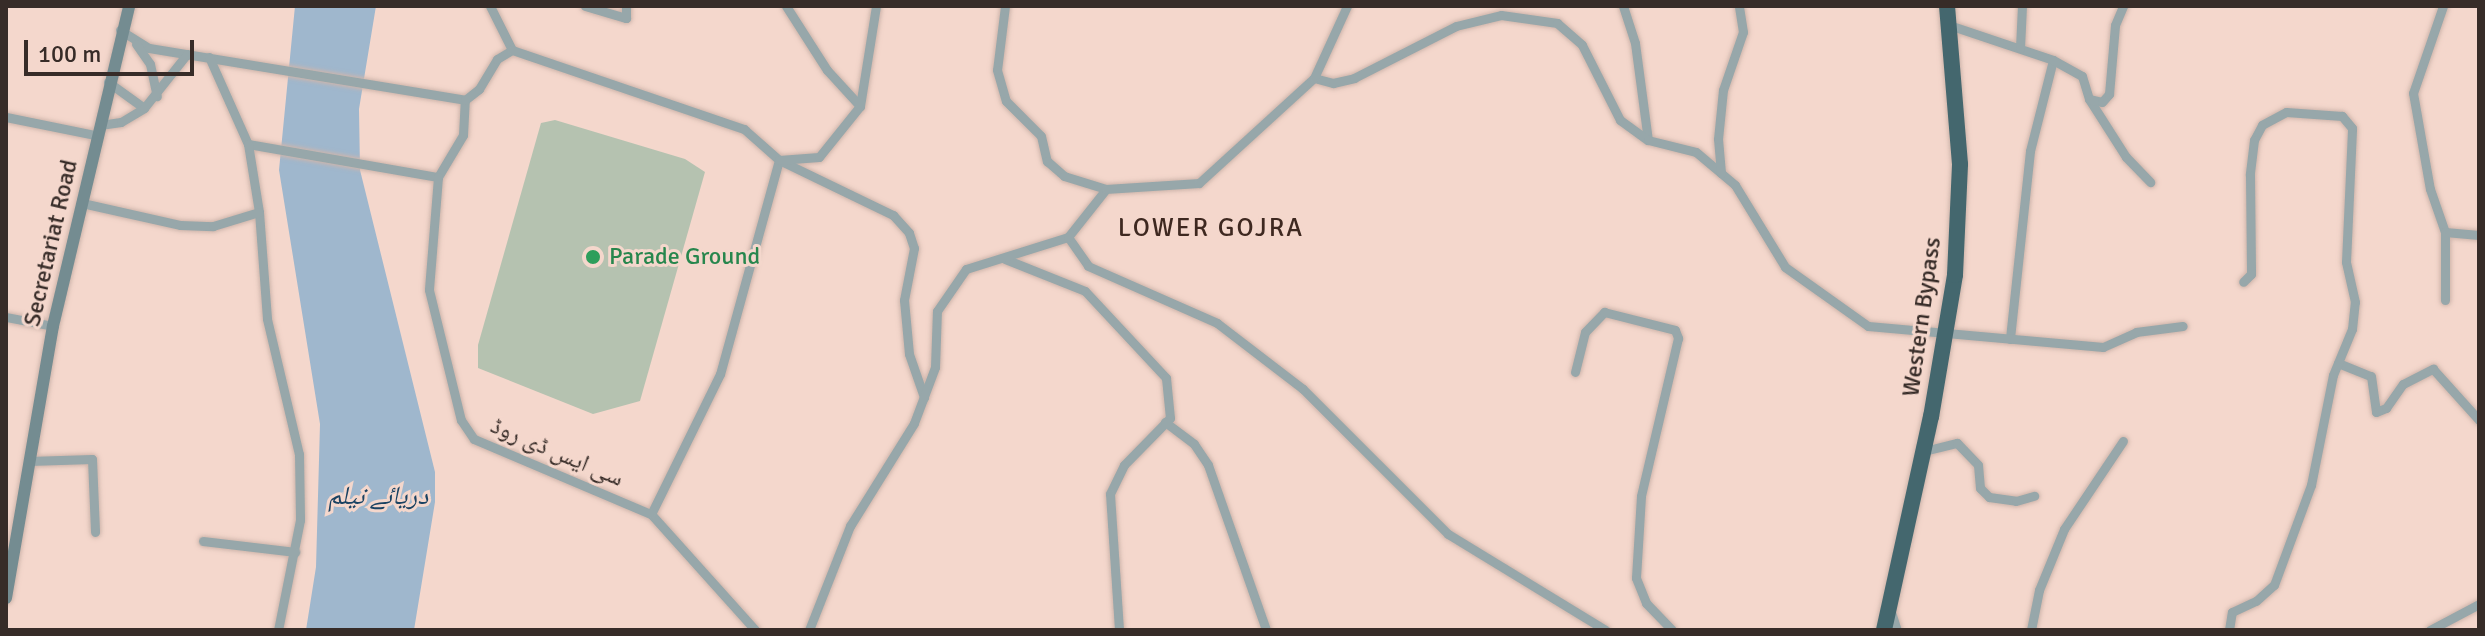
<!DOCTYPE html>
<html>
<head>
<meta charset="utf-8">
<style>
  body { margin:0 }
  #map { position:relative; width:2485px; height:636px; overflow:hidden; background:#f4d7cc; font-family:Signika,"Noto Naskh Arabic",sans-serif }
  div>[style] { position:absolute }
  .green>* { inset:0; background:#b5c2b0 }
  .water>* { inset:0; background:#9fb7cd }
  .roads { filter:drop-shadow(0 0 2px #ceb5ab) drop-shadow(0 0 2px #ceb5ab) }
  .street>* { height:9px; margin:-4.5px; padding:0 4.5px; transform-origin:4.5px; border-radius:4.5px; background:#97a7aa }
  .secondary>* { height:12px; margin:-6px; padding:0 6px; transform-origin:6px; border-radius:6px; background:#748c91 }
  .highway>* { height:16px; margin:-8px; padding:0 8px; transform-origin:8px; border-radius:8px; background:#44676e }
  .dots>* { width:22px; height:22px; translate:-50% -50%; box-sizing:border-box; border:4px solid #f4d7cc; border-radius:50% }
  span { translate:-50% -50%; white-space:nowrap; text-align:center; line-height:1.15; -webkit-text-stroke:6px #f4d7cc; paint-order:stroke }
  .street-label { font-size:24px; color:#372c28 }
  .leisure-label { font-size:24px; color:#27864d }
  .left { translate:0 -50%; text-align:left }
  .neighbourhood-label { font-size:26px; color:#3e2820; letter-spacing:2px }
  .water-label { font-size:26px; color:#1a4262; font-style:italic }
  .frame { position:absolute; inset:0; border:8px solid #372c28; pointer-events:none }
  .scale { position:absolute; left:24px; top:40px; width:170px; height:36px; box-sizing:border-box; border:4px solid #372c28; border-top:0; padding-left:10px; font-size:24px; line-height:28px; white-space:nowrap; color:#372c28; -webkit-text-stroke:6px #f4d7cc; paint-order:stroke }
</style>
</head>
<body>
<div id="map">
  <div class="green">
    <div style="clip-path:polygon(555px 120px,685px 159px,705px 172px,640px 401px,593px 414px,478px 368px,478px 345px,541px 123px)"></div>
  </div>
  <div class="water">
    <div style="clip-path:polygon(295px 6px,376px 6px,359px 109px,360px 170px,435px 472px,435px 502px,414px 630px,306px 630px,316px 567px,320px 424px,279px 170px)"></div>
  </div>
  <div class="roads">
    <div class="street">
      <div style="left:490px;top:6px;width:49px;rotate:63.4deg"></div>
      <div style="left:585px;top:6px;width:43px;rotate:16.3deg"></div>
      <div style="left:626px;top:18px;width:12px;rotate:-90deg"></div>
      <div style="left:786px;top:6px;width:76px;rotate:57.4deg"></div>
      <div style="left:827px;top:70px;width:49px;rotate:47.5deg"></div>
      <div style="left:1005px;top:6px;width:64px;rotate:97.1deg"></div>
      <div style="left:997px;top:70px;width:32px;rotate:74deg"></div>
      <div style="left:1006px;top:101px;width:49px;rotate:45deg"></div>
      <div style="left:1041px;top:136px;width:26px;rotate:77deg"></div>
      <div style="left:1047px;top:161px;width:23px;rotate:41deg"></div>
      <div style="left:1064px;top:176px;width:44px;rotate:17.2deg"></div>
      <div style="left:1623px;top:6px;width:39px;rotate:72deg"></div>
      <div style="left:1635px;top:43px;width:98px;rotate:82.4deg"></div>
      <div style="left:2443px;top:6px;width:92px;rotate:109deg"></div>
      <div style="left:2413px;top:93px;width:97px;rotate:80deg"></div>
      <div style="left:2430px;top:189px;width:46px;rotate:70.8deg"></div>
      <div style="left:1949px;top:25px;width:110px;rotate:18.6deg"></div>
      <div style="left:2053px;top:60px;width:94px;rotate:104.2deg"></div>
      <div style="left:2030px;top:151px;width:189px;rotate:96.1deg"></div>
      <div style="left:120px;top:30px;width:34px;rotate:32deg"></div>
      <div style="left:149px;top:48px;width:320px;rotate:9.3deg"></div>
      <div style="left:136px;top:44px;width:24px;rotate:55deg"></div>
      <div style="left:150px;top:64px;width:33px;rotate:78deg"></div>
      <div style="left:2020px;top:48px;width:42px;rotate:-87.3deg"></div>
      <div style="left:209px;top:57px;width:95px;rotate:65.9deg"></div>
      <div style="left:248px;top:144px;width:193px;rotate:9.9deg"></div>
      <div style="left:438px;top:177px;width:49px;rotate:-59.2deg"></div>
      <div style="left:463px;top:135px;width:35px;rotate:-87deg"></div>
      <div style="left:465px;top:100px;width:18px;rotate:-38deg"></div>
      <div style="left:479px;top:89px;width:35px;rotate:-59deg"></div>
      <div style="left:497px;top:59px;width:17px;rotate:-31deg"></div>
      <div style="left:512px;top:50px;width:245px;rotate:18.8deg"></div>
      <div style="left:744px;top:129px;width:47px;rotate:41.5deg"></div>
      <div style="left:779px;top:160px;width:222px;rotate:105.4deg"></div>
      <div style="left:720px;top:374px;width:156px;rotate:116.2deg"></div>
      <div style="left:651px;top:514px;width:156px;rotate:48.1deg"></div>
      <div style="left:2053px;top:60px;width:33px;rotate:29deg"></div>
      <div style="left:2082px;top:76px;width:24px;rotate:73deg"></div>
      <div style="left:2089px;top:99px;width:69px;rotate:57.5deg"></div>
      <div style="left:2126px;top:157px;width:35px;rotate:46deg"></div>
      <div style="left:1314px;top:78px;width:20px;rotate:15deg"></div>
      <div style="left:1333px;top:83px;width:22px;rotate:-13deg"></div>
      <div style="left:1354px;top:78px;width:114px;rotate:-27deg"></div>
      <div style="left:1456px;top:26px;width:46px;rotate:-13.7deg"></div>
      <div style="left:1501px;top:15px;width:57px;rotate:8.1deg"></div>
      <div style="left:1557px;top:23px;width:33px;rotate:41deg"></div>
      <div style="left:1582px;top:45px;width:84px;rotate:63.1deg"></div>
      <div style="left:1620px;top:120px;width:34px;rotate:36deg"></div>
      <div style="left:1648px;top:140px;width:49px;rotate:14deg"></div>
      <div style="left:1696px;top:152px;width:51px;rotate:40.2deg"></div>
      <div style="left:1735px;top:185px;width:96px;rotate:58.6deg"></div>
      <div style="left:1785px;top:267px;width:102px;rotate:35.4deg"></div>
      <div style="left:1868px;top:326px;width:236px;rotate:5.1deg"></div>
      <div style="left:2103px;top:347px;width:36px;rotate:-24deg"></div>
      <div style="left:2136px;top:332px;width:47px;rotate:-7.3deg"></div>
      <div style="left:108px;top:82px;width:44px;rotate:35.8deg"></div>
      <div style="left:2089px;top:99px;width:13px;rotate:13deg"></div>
      <div style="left:2102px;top:102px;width:11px;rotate:-49deg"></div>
      <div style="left:2109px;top:94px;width:69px;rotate:-85deg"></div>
      <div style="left:2115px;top:25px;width:21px;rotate:-67deg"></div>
      <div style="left:6px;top:117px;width:95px;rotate:11.5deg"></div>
      <div style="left:100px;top:125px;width:21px;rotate:-8deg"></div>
      <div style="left:121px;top:122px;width:27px;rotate:-31deg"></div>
      <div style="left:144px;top:108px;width:69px;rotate:-51.5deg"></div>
      <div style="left:248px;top:144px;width:69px;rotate:80.8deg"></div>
      <div style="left:259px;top:212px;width:107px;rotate:85.7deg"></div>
      <div style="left:267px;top:319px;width:139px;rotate:76.7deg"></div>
      <div style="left:299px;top:454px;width:66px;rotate:89.1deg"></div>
      <div style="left:300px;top:520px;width:112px;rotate:101.3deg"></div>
      <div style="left:779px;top:160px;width:127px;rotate:25.8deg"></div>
      <div style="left:893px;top:215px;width:24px;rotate:48deg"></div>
      <div style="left:909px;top:233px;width:16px;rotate:72deg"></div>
      <div style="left:914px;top:248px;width:53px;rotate:100.9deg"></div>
      <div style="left:904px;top:300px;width:54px;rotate:84.7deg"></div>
      <div style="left:909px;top:354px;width:46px;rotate:70.8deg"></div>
      <div style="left:779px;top:160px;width:40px;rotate:-4.3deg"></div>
      <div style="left:819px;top:157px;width:65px;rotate:-51.2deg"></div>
      <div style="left:860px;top:106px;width:101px;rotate:-80.9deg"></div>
      <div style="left:1721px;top:173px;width:34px;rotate:-95deg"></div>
      <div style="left:1718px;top:139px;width:49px;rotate:-84.2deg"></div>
      <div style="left:1723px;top:90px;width:61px;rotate:-71deg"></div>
      <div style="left:1743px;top:32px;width:26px;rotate:-99deg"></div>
      <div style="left:438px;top:177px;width:113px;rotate:94.6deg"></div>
      <div style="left:429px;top:290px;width:134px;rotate:76.2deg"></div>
      <div style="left:461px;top:420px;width:23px;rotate:56deg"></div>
      <div style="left:474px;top:439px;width:192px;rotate:23deg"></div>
      <div style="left:82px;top:203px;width:100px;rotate:12.7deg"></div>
      <div style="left:180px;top:225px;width:33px;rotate:2deg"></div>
      <div style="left:213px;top:226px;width:48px;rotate:-16.9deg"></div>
      <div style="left:1068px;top:237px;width:35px;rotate:55deg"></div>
      <div style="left:1088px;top:266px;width:141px;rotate:23.8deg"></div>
      <div style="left:1217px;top:323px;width:108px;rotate:37.5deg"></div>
      <div style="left:1303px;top:389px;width:205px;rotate:45deg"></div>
      <div style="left:1448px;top:534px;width:184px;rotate:31.4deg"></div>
      <div style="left:1005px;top:259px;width:86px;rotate:21.8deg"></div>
      <div style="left:1085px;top:291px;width:119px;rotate:47deg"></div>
      <div style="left:1166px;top:378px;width:40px;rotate:84.3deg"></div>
      <div style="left:1170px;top:418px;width:66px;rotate:134.4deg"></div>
      <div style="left:1124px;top:465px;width:32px;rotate:116deg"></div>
      <div style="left:1110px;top:494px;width:136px;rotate:86.2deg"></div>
      <div style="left:2445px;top:300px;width:68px;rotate:-90deg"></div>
      <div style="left:2445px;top:232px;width:34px;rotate:5deg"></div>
      <div style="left:6px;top:317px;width:48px;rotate:10.8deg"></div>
      <div style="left:2338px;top:363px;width:35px;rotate:22deg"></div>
      <div style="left:2371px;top:376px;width:36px;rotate:82deg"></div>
      <div style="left:2376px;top:412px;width:11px;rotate:-22deg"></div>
      <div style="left:2386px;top:408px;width:29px;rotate:-55deg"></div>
      <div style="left:2403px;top:384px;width:34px;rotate:-27deg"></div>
      <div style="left:2433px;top:369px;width:69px;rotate:48deg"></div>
      <div style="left:1575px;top:372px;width:41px;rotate:-76deg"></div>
      <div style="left:1585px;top:332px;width:28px;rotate:-46deg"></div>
      <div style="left:1604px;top:312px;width:73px;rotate:14.2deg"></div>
      <div style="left:1675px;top:330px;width:9px;rotate:69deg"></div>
      <div style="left:1678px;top:338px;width:162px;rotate:103.2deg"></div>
      <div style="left:1641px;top:496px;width:82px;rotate:93.5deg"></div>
      <div style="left:1636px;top:578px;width:27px;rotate:68deg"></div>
      <div style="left:1646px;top:603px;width:37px;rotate:46deg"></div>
      <div style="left:1165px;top:422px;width:36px;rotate:37deg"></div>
      <div style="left:1194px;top:444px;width:25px;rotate:56deg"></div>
      <div style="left:1208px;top:465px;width:175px;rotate:70.6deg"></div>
      <div style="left:1924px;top:451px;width:34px;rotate:-14deg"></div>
      <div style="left:1957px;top:443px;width:30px;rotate:46deg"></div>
      <div style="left:1978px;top:465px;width:23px;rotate:85deg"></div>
      <div style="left:1980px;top:488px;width:13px;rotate:45deg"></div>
      <div style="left:1989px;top:497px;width:27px;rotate:8deg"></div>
      <div style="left:2016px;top:501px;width:19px;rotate:-16deg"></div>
      <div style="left:29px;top:461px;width:63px;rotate:-1.8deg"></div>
      <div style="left:92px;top:459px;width:73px;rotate:87.6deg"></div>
      <div style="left:203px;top:541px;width:93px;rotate:6.8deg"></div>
      <div style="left:1890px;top:609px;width:22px;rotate:72deg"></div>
      <div style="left:809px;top:630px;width:112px;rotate:-68.5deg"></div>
      <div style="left:850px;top:526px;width:121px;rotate:-58.1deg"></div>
      <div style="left:914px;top:423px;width:60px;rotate:-69.4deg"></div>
      <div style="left:935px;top:367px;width:56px;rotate:-88deg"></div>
      <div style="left:937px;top:311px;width:51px;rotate:-55.4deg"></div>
      <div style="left:966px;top:269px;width:107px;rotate:-17.4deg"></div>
      <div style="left:1068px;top:237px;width:61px;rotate:-51.6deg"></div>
      <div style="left:1106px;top:189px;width:93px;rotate:-3.7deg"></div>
      <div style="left:1199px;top:183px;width:156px;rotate:-42.4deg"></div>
      <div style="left:1314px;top:78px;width:79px;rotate:-65.4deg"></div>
      <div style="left:2031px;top:630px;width:41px;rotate:-78.7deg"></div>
      <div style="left:2039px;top:590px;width:66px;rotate:-67.7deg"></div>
      <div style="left:2064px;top:529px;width:106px;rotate:-56.2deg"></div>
      <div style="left:2229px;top:630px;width:18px;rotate:-81deg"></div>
      <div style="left:2232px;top:612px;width:26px;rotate:-25deg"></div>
      <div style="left:2256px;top:601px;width:24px;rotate:-42deg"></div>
      <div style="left:2274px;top:585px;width:107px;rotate:-69.7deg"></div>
      <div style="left:2311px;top:485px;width:112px;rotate:-78.7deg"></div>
      <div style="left:2333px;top:375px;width:50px;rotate:-67.6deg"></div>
      <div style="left:2352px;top:329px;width:27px;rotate:-84deg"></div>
      <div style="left:2355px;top:302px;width:41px;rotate:-102.7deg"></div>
      <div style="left:2346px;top:262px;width:134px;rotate:-87.4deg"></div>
      <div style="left:2352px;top:128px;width:16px;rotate:-130deg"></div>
      <div style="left:2342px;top:116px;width:56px;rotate:-175.9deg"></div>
      <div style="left:2286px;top:112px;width:27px;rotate:152deg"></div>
      <div style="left:2262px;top:125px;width:17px;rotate:118deg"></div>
      <div style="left:2254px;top:140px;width:35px;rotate:97deg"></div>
      <div style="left:2250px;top:175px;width:99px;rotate:89.4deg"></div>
      <div style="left:2251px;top:274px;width:11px;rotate:135deg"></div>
      <div style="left:2430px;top:630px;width:55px;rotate:-28deg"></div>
    </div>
    <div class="secondary">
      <div style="left:6px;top:598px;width:276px;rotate:-80.2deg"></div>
      <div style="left:53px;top:326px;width:329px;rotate:-76.6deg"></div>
    </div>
    <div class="highway">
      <div style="left:1884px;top:630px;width:218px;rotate:-77.6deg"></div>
      <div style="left:1931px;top:417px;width:144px;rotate:-80.4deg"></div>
      <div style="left:1955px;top:275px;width:111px;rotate:-87.4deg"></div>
      <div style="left:1960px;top:164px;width:159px;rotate:-94.7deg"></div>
    </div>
  </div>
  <div class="dots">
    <div style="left:593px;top:257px;background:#2e9e5b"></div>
  </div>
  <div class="street-label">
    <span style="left:51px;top:243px;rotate:-77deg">Secretariat Road</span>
    <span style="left:1922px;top:317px;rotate:-82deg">Western Bypass</span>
    <span style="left:557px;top:452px;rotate:23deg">سی ایس ڈی روڈ</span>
  </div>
  <div class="leisure-label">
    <span class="left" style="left:609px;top:257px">Parade Ground</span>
  </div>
  <div class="neighbourhood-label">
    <span style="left:1211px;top:229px">LOWER GOJRA</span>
  </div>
  <div class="water-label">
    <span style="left:378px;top:497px">دریائے نیلم</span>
  </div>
  <div class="frame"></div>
  <div class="scale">100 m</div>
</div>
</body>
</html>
